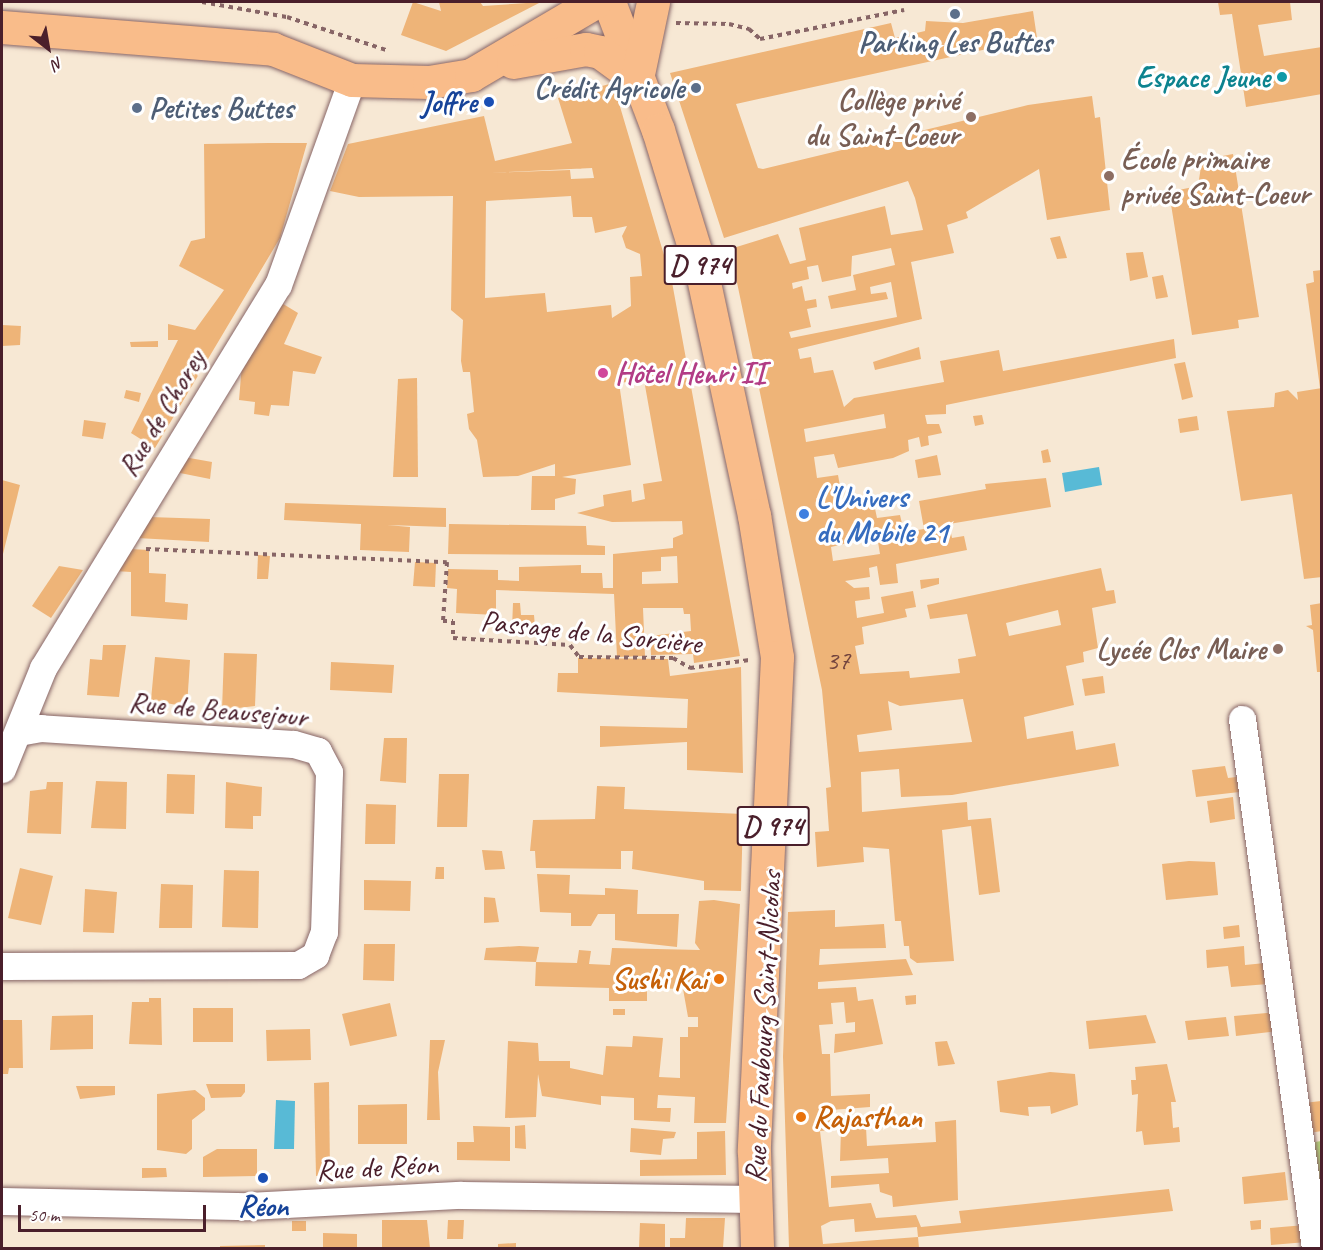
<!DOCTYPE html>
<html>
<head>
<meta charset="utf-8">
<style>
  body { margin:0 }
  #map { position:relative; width:1323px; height:1250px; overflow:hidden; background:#f7e8d4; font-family:Caveat,sans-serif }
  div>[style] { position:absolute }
  .green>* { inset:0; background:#b3d178 }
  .water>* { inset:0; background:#58bad6 }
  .building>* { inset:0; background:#eeb478 }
  .path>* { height:4px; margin-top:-2px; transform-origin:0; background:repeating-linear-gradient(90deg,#876566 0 4.5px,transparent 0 9px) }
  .roads { filter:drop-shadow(0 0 2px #876566) drop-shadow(0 0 2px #876566) }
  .minor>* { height:27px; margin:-13.5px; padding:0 13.5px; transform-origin:13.5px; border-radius:13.5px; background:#fff }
  .major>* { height:33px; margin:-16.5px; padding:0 16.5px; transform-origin:16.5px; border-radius:16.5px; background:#f9bc8a }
  .dots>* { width:16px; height:16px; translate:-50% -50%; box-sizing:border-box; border:3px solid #fff; border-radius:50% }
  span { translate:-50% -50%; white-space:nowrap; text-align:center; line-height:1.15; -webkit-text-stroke:6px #fff; paint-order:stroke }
  .number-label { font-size:27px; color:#73443e }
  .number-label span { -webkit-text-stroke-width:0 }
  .shield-label span { padding:2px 4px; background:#fff; border:2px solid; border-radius:4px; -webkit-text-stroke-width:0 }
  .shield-label { font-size:28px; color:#4a1f2b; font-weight:700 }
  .service-label { font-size:30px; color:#4e5e75; font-weight:700 }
  .right { translate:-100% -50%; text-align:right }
  .left { translate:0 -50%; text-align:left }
  .culture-label { font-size:30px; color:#0d838f; font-weight:700 }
  .education-label { font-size:30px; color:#785e54; font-weight:700 }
  .transit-label { font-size:30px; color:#164399; font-weight:700 }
  .hotel-label { font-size:30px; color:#b23c85; font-weight:700 }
  .street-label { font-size:30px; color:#4a1f2b }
  .shop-label { font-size:30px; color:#366cbe; font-weight:700 }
  .food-label { font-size:30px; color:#c56008; font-weight:700 }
  .frame { position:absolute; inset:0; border:3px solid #4a1f2b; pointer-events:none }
  .north { position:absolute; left:18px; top:18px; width:60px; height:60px; -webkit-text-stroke:4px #fff; paint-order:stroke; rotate:149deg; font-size:16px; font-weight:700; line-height:24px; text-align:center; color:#4a1f2b }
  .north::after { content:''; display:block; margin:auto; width:21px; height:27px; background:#4a1f2b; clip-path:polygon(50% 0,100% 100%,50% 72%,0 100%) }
  .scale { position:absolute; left:18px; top:1205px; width:188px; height:27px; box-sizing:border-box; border:3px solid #4a1f2b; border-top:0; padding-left:8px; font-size:18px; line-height:21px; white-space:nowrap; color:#4a1f2b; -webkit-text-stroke:4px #fff; paint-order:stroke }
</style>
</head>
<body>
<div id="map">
  <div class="green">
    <div style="clip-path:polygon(1321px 1141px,1321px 1222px,1310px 1143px)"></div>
  </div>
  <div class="water">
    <div style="clip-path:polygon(1099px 467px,1102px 485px,1065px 492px,1062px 473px)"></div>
    <div style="clip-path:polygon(276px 1100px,295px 1101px,294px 1149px,274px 1149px)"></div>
  </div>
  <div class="building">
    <div style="clip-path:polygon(413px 2px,441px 11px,439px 2px,480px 2px,483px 6px,541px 2px,446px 51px,401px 35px)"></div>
    <div style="clip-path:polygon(1218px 2px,1290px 2px,1292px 20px,1258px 25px,1264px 56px,1322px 47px,1322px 94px,1246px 107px,1232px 14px,1220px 15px)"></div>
    <div style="clip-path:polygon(evenodd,1033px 11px,1037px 38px,736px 104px,758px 168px,763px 169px,1028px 105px,1092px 96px,1095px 118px,1100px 117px,1110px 210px,1047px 220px,1039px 169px,966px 212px,968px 218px,947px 225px,954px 253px,911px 262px,922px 319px,798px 349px,800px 359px,811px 357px,814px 373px,833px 370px,844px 407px,854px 398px,944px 382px,940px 361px,999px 350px,1003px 371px,1174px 339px,1176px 358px,946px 405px,946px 414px,925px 415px,927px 424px,939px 424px,942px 433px,928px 436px,929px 445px,921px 447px,919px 437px,908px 440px,909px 451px,893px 458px,838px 468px,834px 454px,814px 457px,817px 478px,838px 475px,843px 503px,873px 499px,877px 518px,900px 515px,904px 532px,924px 529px,919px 501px,986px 489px,985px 484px,1046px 478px,1051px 507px,949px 524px,952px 538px,964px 536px,967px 550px,896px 564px,898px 583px,880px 585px,877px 566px,869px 568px,870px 577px,845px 581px,854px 588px,869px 587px,870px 599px,855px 601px,857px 618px,884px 613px,881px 597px,913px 591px,916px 607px,905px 609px,907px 617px,862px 627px,864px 644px,855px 646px,860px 674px,909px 671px,910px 678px,960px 673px,958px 659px,976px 656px,967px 614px,930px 619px,927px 605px,1101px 568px,1106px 591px,1114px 590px,1116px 603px,1092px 608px,1098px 648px,1083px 652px,1084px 662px,1066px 666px,1074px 705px,1024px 717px,1027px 739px,1073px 731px,1076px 750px,1115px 743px,1119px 766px,952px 795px,901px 797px,899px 769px,861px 772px,862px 812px,967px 802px,968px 820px,991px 818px,1000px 892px,979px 895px,971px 826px,942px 830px,954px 961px,917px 963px,910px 958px,909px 946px,904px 946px,901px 921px,895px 921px,889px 849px,863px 847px,864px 862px,817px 867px,815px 832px,829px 831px,826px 788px,831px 787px,822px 690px,730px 249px,778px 234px,790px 264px,806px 260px,799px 228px,885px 206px,891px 235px,923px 230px,915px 198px,908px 181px,724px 238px,670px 73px,891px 23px,895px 38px,925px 31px,926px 21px,963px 23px,1033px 11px,891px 248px,895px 265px,853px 275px,856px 290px,828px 296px,831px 309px,888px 299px,886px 292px,871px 294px,870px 287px,891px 282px,897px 317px,791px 338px,789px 332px,811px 327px,807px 309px,817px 307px,816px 299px,805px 301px,802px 286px,793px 289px,792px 283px,809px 279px,807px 267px,818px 265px,822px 282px,851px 276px,852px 256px,891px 248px,1033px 11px,884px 414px,886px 428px,806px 442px,804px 429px,884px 414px,1033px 11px,877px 536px,880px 554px,833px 561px,831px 547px,877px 536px,1033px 11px,1058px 610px,1061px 625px,1009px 636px,1006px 623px,1058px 610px,1033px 11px,963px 699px,972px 742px,859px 752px,857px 735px,892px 730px,888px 701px,900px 706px,963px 699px)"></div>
    <div style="clip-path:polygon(evenodd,613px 83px,672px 282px,740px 656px,694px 663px,693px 654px,651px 655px,650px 636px,691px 631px,690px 614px,684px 614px,683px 608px,643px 608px,645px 656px,617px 657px,614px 594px,496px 590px,496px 615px,456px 613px,457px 589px,447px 588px,448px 569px,498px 570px,498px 580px,519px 581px,519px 567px,581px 565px,581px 573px,602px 573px,603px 588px,613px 588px,613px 554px,673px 548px,673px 538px,683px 534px,682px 521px,612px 522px,577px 513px,604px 506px,603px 495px,631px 490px,632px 502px,645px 499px,643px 484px,662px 481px,644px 380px,619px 383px,631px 465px,562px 477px,576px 479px,575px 494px,555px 499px,555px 510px,531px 510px,532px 476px,555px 476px,555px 464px,518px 476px,483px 477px,477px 440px,469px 429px,467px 414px,474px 412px,470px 372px,463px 372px,461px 361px,463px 320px,451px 310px,453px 196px,359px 197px,330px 191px,348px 144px,484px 116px,495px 161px,572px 143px,558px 98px,613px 83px,592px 168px,594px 178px,571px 179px,570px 170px,490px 173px,592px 168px,613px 83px,571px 196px,573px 217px,592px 217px,595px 233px,627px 226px,622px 236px,626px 248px,640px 254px,642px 276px,630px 277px,631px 306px,612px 318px,611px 305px,547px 312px,545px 293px,485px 298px,486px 201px,571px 196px,613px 83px,677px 556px,678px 583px,642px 584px,642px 572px,661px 571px,661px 557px,677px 556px)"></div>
    <div style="clip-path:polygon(269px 143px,307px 143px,280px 238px,155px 448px,131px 433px,178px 340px,168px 340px,168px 324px,195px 330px,224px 290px,179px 266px,191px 241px,205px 238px,204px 144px)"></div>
    <div style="clip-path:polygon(1233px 154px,1259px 317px,1238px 320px,1239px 328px,1192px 335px,1169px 192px,1198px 186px,1202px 160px)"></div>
    <div style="clip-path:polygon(1060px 236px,1067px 258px,1057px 259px,1050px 238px)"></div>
    <div style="clip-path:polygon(1143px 252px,1148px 277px,1130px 281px,1126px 253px)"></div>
    <div style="clip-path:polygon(1322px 270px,1322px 388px,1320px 388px,1306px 284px,1314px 282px,1313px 271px)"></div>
    <div style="clip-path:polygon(1163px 275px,1168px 297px,1156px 299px,1152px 277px)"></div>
    <div style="clip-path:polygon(275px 299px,298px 313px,284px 344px,322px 357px,315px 374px,293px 371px,289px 406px,271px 405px,269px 416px,254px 414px,255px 402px,239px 400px,242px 364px)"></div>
    <div style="clip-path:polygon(2px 325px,21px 326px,20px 345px,2px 346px)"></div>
    <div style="clip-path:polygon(158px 341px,158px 347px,131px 347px,130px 342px)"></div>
    <div style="clip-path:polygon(919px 347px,921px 359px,875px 370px,873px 362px)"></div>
    <div style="clip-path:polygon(1185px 362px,1193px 397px,1182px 400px,1174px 364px)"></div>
    <div style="clip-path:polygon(417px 378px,418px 477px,393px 477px,398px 379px)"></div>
    <div style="clip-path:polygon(1322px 388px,1322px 577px,1304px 579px,1292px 494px,1241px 501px,1227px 411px,1274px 407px,1275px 393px,1288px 390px,1298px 400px,1297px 392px)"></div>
    <div style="clip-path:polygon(126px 390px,141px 393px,139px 402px,124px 398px)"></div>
    <div style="clip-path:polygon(982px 415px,984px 424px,975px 426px,973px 416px)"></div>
    <div style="clip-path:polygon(1197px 416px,1199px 430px,1180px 433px,1178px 419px)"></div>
    <div style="clip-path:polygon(84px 420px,106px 423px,103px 439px,82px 436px)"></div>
    <div style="clip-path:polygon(1048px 449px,1051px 462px,1043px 463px,1041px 451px)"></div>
    <div style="clip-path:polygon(937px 455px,941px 475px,918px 478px,915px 460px)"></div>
    <div style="clip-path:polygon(184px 457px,212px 462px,210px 479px,175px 472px)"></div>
    <div style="clip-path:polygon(2px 480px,20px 485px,2px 558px)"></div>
    <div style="clip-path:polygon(285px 503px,446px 508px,446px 527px,387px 525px,410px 527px,409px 552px,360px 550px,361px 524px,284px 520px)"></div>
    <div style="clip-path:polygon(149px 517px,210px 519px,209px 542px,137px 538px)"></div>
    <div style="clip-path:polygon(449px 524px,586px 526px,587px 545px,605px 546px,605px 555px,448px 554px)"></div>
    <div style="clip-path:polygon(130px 549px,149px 550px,149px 573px,166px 574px,165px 602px,188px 604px,187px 620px,131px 616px,131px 572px,115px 571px)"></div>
    <div style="clip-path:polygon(258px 555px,270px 556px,268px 579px,257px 579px)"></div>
    <div style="clip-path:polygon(415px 562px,436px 563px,435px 587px,413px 586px)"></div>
    <div style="clip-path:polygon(59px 566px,83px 570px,51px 618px,32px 606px)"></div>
    <div style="clip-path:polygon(939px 578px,939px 584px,921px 589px,920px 580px)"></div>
    <div style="clip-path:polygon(513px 603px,520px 603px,521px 615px,534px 615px,535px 627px,512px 628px)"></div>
    <div style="clip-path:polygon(1322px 603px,1322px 672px,1317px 672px,1313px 630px,1306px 626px,1312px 625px,1310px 605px)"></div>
    <div style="clip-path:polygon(103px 645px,126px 645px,119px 697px,87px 695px,90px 659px,102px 660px)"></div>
    <div style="clip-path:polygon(224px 653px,257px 654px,255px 706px,222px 710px)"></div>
    <div style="clip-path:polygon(155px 657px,190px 660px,187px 707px,151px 700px)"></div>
    <div style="clip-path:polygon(578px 658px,668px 659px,670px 676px,741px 667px,743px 773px,687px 770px,687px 742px,600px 747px,600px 726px,687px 728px,688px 699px,557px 692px,558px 673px,578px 673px)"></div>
    <div style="clip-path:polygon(331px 662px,394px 665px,392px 693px,330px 690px)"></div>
    <div style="clip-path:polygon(1103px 676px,1105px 693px,1085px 696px,1082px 679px)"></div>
    <div style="clip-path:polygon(384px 738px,407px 738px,406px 783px,380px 781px)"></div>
    <div style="clip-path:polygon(1225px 766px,1228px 778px,1244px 776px,1248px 791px,1196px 797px,1192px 770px)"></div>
    <div style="clip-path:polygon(167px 774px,195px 775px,194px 814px,166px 813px)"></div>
    <div style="clip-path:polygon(439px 774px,469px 774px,467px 827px,437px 827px)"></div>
    <div style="clip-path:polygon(96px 781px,127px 782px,126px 829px,91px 828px)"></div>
    <div style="clip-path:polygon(47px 782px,63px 782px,61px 834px,27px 833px,30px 791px,46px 789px)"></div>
    <div style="clip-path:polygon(226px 782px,262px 787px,261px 816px,253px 816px,253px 829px,225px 828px)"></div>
    <div style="clip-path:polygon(597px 786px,625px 787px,624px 809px,743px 814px,741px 891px,704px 890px,704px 881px,632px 869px,633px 851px,621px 851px,621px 869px,536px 868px,535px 851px,530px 851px,533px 820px,595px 819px)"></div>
    <div style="clip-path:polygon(1233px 797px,1235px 819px,1210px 823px,1207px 801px)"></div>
    <div style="clip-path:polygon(366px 804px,396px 805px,395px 844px,365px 844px)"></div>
    <div style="clip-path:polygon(482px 850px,502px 851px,505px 869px,485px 870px)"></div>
    <div style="clip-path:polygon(1189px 861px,1215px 862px,1218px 895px,1166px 900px,1162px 864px)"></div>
    <div style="clip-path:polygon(436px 867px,444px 867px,444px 879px,435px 879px)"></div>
    <div style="clip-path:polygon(20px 868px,53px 876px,41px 925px,8px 918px)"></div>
    <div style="clip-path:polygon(224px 870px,259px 871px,258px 928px,222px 927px)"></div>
    <div style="clip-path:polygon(537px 874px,570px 875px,569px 894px,605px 895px,605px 888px,638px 890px,637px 914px,679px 914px,677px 947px,615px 940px,615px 914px,598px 914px,591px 926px,571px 926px,571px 913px,540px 912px)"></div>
    <div style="clip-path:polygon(364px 880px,411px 881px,410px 911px,364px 910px)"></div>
    <div style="clip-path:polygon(161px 884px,193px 885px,192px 928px,159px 928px)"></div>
    <div style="clip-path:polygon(85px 889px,117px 892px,114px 933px,83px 932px)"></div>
    <div style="clip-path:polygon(484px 897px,495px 898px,499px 922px,484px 923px)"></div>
    <div style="clip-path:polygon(714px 900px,740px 904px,726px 1123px,694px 1123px,695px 1097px,658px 1095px,657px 1108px,671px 1108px,670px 1122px,634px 1120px,634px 1098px,601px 1096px,601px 1105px,542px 1096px,538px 1074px,536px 1117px,505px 1118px,508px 1041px,538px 1043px,539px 1061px,570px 1061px,570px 1068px,603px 1075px,606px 1046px,632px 1047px,633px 1036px,663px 1038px,659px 1077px,680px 1078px,680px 1037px,688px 1037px,688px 1027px,698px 1027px,698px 1017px,688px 1017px,683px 989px,647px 988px,647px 1001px,609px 1001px,609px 988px,535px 986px,536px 962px,577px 963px,579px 950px,591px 951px,589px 964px,610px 965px,612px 948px,700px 950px,695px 943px,699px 901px)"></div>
    <div style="clip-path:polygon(835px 910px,835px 927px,884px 924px,886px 948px,820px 949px,819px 965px,906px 959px,913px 975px,818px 982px,818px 989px,856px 987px,858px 1001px,873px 999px,883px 1044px,834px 1053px,835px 1034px,855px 1032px,855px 1022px,846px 1023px,844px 1002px,831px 1003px,833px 1024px,819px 1025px,822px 1054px,830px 1054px,831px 1096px,870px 1094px,870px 1107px,831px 1110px,832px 1130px,820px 1131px,829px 1207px,871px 1203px,876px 1218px,916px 1215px,921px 1227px,961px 1223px,959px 1211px,1169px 1189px,1173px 1211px,918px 1237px,917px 1227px,855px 1232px,854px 1219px,831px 1221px,821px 1226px,823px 1244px,918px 1237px,919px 1248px,789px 1248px,783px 1057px,788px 912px)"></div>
    <div style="clip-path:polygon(1239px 925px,1240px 937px,1224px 939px,1223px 927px)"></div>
    <div style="clip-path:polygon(364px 944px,395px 944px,394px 981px,363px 980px)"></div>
    <div style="clip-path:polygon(519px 946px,539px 947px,536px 962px,484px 960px,486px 948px)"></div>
    <div style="clip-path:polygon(1244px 946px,1245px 965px,1265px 963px,1268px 984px,1231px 987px,1228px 966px,1207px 968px,1206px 950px)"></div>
    <div style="clip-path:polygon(916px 995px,916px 1004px,906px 1005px,905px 996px)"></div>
    <div style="clip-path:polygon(149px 998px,161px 998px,162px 1045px,129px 1044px,132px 1002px,149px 1002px)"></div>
    <div style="clip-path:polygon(390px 1003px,397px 1036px,350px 1046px,342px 1014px)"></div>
    <div style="clip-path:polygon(193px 1008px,233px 1008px,233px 1042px,193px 1042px)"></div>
    <div style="clip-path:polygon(613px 1009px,625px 1009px,625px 1015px,613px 1015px)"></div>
    <div style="clip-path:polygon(1277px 1012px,1279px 1031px,1236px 1036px,1234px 1016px)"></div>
    <div style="clip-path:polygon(93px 1015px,93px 1049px,50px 1050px,52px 1016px)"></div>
    <div style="clip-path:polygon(1146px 1015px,1156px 1043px,1089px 1049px,1086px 1021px)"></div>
    <div style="clip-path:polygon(1226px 1017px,1229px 1036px,1188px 1040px,1185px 1021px)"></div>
    <div style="clip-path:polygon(2px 1020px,22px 1020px,23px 1068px,9px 1068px,8px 1074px,2px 1074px)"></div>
    <div style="clip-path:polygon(310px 1029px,311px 1060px,267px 1061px,266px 1030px)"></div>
    <div style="clip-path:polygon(430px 1040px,445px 1040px,438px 1072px,440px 1120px,427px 1120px)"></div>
    <div style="clip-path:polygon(947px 1041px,955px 1064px,938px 1066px,935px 1042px)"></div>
    <div style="clip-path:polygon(1167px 1064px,1176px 1102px,1171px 1102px,1173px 1128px,1179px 1127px,1180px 1142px,1144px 1145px,1142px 1131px,1136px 1132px,1138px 1094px,1132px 1095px,1131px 1080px,1136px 1080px,1135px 1067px)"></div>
    <div style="clip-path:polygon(1050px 1072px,1075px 1074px,1078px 1105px,1051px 1114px,1050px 1106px,1028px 1107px,1029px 1116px,1000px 1112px,997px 1081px)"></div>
    <div style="clip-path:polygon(329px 1082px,330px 1175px,316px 1176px,314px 1083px)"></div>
    <div style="clip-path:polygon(206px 1084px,245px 1084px,245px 1092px,241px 1097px,211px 1098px)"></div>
    <div style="clip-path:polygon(76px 1086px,115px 1086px,115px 1095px,80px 1099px)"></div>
    <div style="clip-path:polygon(195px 1090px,205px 1098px,205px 1110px,192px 1120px,192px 1149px,186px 1154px,157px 1150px,157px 1094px)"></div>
    <div style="clip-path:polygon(1321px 1101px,1322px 1131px,1309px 1133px,1304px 1103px)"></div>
    <div style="clip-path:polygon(407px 1104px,407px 1144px,358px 1144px,358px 1105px)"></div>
    <div style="clip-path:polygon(956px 1120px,958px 1200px,893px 1207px,892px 1196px,880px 1192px,879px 1184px,831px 1188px,831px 1176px,889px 1173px,888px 1158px,840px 1161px,841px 1129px,866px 1127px,867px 1146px,936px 1142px,935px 1122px)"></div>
    <div style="clip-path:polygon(525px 1125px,526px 1149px,515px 1148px,515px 1126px)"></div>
    <div style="clip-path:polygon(473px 1126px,510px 1127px,510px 1161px,457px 1160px,457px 1142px,474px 1142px)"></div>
    <div style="clip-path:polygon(631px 1128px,676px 1132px,674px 1138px,663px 1139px,661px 1155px,630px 1152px)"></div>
    <div style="clip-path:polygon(725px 1131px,726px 1175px,640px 1176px,640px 1160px,697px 1159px,697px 1132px)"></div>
    <div style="clip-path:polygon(217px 1149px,257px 1149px,257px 1176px,203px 1177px,203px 1157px)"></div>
    <div style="clip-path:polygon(142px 1168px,166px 1168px,167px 1177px,142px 1178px)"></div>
    <div style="clip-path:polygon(1285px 1172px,1288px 1200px,1244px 1204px,1242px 1177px)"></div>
    <div style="clip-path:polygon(686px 1218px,725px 1218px,723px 1248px,670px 1248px,670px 1238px,685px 1238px)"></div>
    <div style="clip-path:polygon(382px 1220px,427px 1220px,430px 1248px,382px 1248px)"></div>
    <div style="clip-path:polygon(448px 1220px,464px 1220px,463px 1239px,447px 1239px)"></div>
    <div style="clip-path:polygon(1261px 1220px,1261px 1229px,1251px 1230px,1250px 1221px)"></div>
    <div style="clip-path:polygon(292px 1221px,306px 1221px,306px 1231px,292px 1231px)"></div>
    <div style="clip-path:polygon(640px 1223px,665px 1224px,665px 1248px,639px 1248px)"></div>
    <div style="clip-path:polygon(1305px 1225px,1307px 1242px,1271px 1245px,1270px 1228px)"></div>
    <div style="clip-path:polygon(323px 1233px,357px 1234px,357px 1248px,323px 1248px)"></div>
    <div style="clip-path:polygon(516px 1243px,516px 1248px,498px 1248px,498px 1244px)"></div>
    <div style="clip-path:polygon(265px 1245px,265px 1248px,220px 1248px,220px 1246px)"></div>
  </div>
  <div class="path">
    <div style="left:202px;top:2px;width:86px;rotate:10deg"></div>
    <div style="left:287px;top:17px;width:104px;rotate:18.4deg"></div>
    <div style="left:676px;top:23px;width:53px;rotate:1.1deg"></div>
    <div style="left:729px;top:24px;width:21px;rotate:14deg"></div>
    <div style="left:749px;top:29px;width:15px;rotate:42deg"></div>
    <div style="left:760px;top:39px;width:147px;rotate:-11.4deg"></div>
    <div style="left:146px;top:549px;width:301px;rotate:2.5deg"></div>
    <div style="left:447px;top:562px;width:59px;rotate:93.9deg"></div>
    <div style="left:443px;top:621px;width:10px"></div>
    <div style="left:453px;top:621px;width:17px;rotate:90deg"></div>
    <div style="left:453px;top:638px;width:117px;rotate:3.4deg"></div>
    <div style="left:570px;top:645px;width:15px;rotate:53deg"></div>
    <div style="left:579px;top:657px;width:94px;rotate:0.6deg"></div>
    <div style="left:673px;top:658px;width:20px;rotate:30deg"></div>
    <div style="left:690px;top:668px;width:60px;rotate:-7.7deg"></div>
  </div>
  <div class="roads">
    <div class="minor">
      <div style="left:1242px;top:719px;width:534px;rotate:82.14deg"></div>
      <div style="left:2px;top:769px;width:109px;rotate:-67.9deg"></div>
      <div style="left:43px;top:668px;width:449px;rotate:-58.5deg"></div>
      <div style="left:278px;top:285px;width:218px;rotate:-70.2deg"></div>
      <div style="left:2px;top:966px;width:296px;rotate:-0.2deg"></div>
      <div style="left:298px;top:965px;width:20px;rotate:-30deg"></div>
      <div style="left:315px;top:955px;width:25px;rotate:-69deg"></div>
      <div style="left:324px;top:932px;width:160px;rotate:-88.2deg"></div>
      <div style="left:329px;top:772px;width:24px;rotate:-118deg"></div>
      <div style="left:318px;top:751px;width:26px;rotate:-164deg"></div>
      <div style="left:293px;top:744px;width:253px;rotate:-176.4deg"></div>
      <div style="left:41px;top:728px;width:23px;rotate:170deg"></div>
      <div style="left:2px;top:1201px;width:246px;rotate:1.2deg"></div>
      <div style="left:248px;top:1206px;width:213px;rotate:-3deg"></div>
      <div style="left:461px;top:1195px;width:294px;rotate:0.8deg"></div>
    </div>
    <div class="major">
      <div style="left:609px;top:2px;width:137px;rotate:69.1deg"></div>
      <div style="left:658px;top:130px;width:150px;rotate:72.9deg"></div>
      <div style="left:702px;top:273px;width:248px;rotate:77.9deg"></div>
      <div style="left:754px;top:515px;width:144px;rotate:80.8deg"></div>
      <div style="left:777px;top:657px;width:495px;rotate:92.7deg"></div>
      <div style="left:754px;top:1151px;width:97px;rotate:88.2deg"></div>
      <div style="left:2px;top:27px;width:272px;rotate:4.6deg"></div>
      <div style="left:273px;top:49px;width:85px;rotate:21.4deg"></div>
      <div style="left:352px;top:80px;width:77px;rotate:1.5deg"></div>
      <div style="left:429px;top:82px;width:43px;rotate:-9.5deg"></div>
      <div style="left:471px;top:75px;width:144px;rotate:-30.5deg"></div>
      <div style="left:513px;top:62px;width:74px;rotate:-10.1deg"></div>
      <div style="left:586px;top:49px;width:14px;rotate:12deg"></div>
      <div style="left:600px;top:52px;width:46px;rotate:36.1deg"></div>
      <div style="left:638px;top:74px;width:74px;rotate:-78.2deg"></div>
    </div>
  </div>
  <div class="dots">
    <div style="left:955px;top:14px;background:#5c6f8a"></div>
    <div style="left:1282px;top:77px;background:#0f9aa8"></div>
    <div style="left:696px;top:88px;background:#5c6f8a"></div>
    <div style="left:489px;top:102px;background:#1a4fb4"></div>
    <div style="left:137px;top:108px;background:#5c6f8a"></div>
    <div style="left:971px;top:117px;background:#8d6e63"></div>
    <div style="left:1109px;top:176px;background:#8d6e63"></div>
    <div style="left:603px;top:373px;background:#d1479c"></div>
    <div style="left:804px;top:514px;background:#3f7fe0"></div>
    <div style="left:1278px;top:649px;background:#8d6e63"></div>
    <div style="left:719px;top:979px;background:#e8710a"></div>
    <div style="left:801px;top:1117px;background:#e8710a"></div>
    <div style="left:263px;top:1178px;background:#1a4fb4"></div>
  </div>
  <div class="number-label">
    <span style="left:838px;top:661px">37</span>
  </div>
  <div class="shield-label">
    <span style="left:700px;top:265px">D 974</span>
    <span style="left:773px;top:826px">D 974</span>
  </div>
  <div class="service-label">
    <span style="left:955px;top:42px">Parking Les Buttes</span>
    <span class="right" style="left:684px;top:88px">Crédit Agricole</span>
    <span class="left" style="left:149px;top:108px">Petites Buttes</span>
  </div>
  <div class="culture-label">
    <span class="right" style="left:1270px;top:77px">Espace Jeune</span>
  </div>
  <div class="education-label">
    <span class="right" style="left:959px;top:117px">Collège privé<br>du Saint-Coeur</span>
    <span class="left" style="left:1121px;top:176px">École primaire<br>privée Saint-Coeur</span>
    <span class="right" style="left:1266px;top:649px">Lycée Clos Maire</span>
  </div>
  <div class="transit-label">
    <span class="right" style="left:477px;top:102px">Joffre</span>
    <span style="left:263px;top:1206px">Réon</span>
  </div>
  <div class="hotel-label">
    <span class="left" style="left:615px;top:373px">Hôtel Henri II</span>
  </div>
  <div class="street-label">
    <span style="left:161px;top:413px;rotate:-59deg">Rue de Chorey</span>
    <span style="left:591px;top:632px;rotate:6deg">Passage de la Sorcière</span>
    <span style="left:218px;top:709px;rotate:5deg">Rue de Beausejour</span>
    <span style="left:763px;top:1027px;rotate:-87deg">Rue du Faubourg Saint-Nicolas</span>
    <span style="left:377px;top:1167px;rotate:-3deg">Rue de Réon</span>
  </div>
  <div class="shop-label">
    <span class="left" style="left:816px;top:514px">L'Univers<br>du Mobile 21</span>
  </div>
  <div class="food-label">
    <span class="right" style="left:707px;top:979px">Sushi Kai</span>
    <span class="left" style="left:813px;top:1117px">Rajasthan</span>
  </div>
  <div class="frame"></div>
  <div class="north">N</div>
  <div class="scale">50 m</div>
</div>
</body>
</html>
